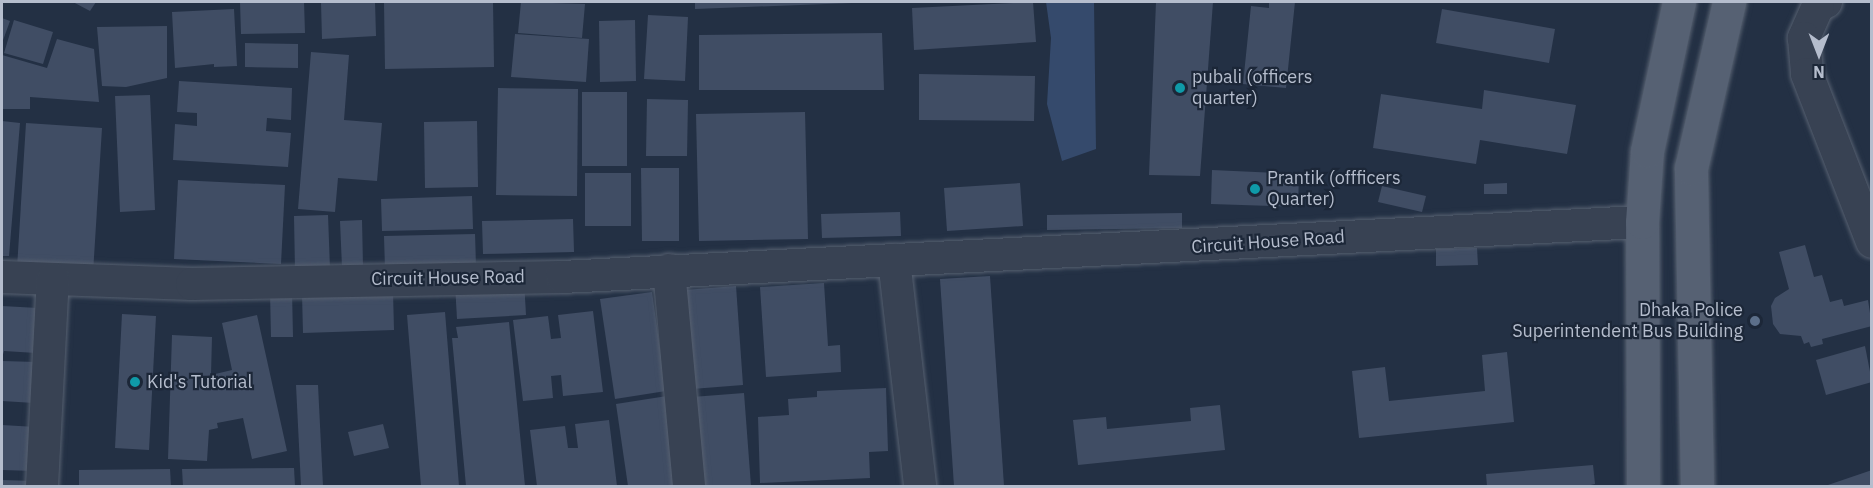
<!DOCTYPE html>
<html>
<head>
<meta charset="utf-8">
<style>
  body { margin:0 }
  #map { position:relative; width:1873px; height:488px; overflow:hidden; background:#233044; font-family:"IBM Plex Sans",sans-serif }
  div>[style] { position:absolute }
  .water>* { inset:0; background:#354a6c }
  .building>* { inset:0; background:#404d64 }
  .roads { filter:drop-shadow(0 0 2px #566070) drop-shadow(0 0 2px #566070) }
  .minor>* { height:32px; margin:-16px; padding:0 16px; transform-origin:16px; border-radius:16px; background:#384253 }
  .major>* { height:33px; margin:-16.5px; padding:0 16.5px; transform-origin:16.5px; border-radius:16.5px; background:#566173 }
  .dots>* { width:16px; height:16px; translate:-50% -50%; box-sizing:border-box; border:3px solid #1c2738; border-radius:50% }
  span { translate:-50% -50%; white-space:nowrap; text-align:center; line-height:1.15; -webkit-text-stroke:4.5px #1c2738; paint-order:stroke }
  .poi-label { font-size:18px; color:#b5bdcd }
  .left { translate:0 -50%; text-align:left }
  .right { translate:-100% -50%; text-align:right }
  .street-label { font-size:18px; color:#b5bdcd }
  .frame { position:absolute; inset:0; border:3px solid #b5bdcd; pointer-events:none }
  .north { position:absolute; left:1789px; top:24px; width:60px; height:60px; -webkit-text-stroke:4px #1c2738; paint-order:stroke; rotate:180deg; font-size:16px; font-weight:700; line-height:24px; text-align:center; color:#b5bdcd }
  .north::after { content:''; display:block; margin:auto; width:21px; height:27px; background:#b5bdcd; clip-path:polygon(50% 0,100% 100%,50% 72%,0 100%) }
</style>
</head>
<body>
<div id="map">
  <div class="water">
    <div style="clip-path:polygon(1046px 2px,1094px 2px,1096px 149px,1062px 161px,1047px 104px,1051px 38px)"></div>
  </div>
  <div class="building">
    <div style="clip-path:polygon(73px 2px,96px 2px,90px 11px)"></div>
    <div style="clip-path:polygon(240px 2px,304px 2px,305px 33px,241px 34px)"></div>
    <div style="clip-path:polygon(321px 2px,375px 2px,376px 36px,322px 39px)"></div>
    <div style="clip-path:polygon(384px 2px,493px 2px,494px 67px,385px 69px)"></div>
    <div style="clip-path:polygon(521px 2px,585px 4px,582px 38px,518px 33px)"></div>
    <div style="clip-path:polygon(695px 2px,852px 2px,852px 3px,695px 9px)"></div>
    <div style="clip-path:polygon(1033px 2px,1036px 42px,914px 50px,912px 8px)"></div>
    <div style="clip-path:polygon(1156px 2px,1213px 2px,1200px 176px,1149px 175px)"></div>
    <div style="clip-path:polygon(1269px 2px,1295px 2px,1286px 88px,1243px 84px,1251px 6px,1269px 8px)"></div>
    <div style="clip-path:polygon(234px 9px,237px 66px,214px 67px,214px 64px,175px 68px,172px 12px)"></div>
    <div style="clip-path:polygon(1442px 9px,1555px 29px,1549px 63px,1436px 43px)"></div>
    <div style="clip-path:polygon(648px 15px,688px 17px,685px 81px,644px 79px)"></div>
    <div style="clip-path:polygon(2px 18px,10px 21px,2px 43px)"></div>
    <div style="clip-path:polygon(14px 20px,53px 32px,43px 64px,4px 53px)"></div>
    <div style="clip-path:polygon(635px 20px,636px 81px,600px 82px,599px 21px)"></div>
    <div style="clip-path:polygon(167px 26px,167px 78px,126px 87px,102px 86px,97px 27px)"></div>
    <div style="clip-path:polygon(882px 33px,884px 90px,699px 90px,699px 35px)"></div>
    <div style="clip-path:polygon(515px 34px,589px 39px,586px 82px,511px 77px)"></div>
    <div style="clip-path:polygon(57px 39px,94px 49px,99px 102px,30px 97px,30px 109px,2px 109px,2px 55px,47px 68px)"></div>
    <div style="clip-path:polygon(245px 43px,298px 44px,298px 68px,245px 67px)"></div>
    <div style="clip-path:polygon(311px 52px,349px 55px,344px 120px,382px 123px,377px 181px,338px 178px,335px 212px,298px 209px)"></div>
    <div style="clip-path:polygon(919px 74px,1035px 76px,1034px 121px,919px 120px)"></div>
    <div style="clip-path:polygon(179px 81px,292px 88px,291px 120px,267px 118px,266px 131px,291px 133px,288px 167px,173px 160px,175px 124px,197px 126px,197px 113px,177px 112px)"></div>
    <div style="clip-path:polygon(498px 88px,578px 89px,577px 196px,496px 195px)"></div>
    <div style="clip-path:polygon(1484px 90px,1576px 105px,1567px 154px,1480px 140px,1476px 164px,1373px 148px,1381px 94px,1482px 109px)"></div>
    <div style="clip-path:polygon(582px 92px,627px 92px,627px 166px,582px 166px)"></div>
    <div style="clip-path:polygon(150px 95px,155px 210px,120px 212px,115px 96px)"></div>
    <div style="clip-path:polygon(647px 99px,688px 100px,687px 156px,646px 156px)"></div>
    <div style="clip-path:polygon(805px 112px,808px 239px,699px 241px,696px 114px)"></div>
    <div style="clip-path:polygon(2px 121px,20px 123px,9px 256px,2px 256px)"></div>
    <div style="clip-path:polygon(477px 121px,478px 187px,425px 188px,424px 122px)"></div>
    <div style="clip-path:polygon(26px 123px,102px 128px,93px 273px,17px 268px)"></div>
    <div style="clip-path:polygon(641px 168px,679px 168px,679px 241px,642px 241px)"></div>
    <div style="clip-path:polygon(1212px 170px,1299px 174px,1298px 207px,1211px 204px)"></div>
    <div style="clip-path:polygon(585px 173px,631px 173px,631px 226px,585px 226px)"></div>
    <div style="clip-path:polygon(178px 180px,285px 185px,281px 264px,174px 259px)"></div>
    <div style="clip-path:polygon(1020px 183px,1023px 226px,947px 231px,944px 188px)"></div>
    <div style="clip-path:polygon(1507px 183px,1507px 194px,1484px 194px,1484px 184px)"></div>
    <div style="clip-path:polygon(1382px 186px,1426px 196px,1422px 212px,1378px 202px)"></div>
    <div style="clip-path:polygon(472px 196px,473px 229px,382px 231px,381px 199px)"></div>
    <div style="clip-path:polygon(900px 212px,901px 236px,822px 238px,821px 214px)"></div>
    <div style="clip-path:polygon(1182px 213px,1182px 228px,1047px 230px,1047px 215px)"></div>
    <div style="clip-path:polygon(328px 215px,330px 269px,295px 270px,294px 216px)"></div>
    <div style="clip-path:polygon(573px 219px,574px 252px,483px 254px,482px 221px)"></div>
    <div style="clip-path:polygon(362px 220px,363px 266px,342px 267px,340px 221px)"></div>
    <div style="clip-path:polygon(475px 234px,476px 266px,385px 269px,384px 236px)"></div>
    <div style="clip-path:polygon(1805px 245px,1814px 277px,1822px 275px,1830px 302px,1842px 299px,1844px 306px,1868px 300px,1872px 326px,1822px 339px,1823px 344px,1811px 347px,1809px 342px,1804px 344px,1801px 336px,1780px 334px,1773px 324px,1771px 306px,1775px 298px,1789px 289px,1779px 252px)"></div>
    <div style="clip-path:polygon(1477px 248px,1478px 265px,1436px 266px,1436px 249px)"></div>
    <div style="clip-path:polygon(990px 276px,1004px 486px,954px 486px,940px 279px)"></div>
    <div style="clip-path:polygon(524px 280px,526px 315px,457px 319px,455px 284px)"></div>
    <div style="clip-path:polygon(824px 283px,828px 346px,840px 345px,841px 372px,766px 377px,760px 287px)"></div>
    <div style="clip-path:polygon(736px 286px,743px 385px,692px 389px,684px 290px)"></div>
    <div style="clip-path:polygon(270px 291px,292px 291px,293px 337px,271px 337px)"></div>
    <div style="clip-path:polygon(393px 292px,394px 330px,303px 333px,302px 294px)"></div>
    <div style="clip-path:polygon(652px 292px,666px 391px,615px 399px,600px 299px)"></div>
    <div style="clip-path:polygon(2px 306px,38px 308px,36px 353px,4px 351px,2px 358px)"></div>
    <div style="clip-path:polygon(593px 311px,603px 392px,563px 396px,561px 375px,551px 376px,553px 398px,523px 401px,513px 320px,548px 316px,551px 339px,561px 338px,558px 315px)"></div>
    <div style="clip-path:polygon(445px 312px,459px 486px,421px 486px,407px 315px)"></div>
    <div style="clip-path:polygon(122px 314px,156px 316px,149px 450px,115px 448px)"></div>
    <div style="clip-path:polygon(257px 315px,287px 451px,252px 459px,243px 418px,217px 423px,218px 428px,209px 430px,207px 461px,168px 459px,172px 335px,212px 337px,211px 375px,232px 370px,222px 323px)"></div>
    <div style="clip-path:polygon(509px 322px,525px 486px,466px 486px,452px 338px,458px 338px,456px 327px)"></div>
    <div style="clip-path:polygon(1865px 346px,1872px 382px,1826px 395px,1816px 360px)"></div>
    <div style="clip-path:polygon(1507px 352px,1514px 422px,1359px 438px,1352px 371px,1385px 367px,1389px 401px,1485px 391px,1482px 355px)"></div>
    <div style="clip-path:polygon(2px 361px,36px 362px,34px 403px,2px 401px)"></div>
    <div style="clip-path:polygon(296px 385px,318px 385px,323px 486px,301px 486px)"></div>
    <div style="clip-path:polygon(886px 388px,888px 451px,869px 452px,870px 478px,760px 483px,758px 417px,789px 415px,788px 399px,817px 397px,817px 391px)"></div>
    <div style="clip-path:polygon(744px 393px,751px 486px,699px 486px,692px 397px)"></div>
    <div style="clip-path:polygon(667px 396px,681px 486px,628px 486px,616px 404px)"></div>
    <div style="clip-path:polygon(1220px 405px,1225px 450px,1078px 465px,1073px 420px,1106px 417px,1107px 429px,1191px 421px,1190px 408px)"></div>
    <div style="clip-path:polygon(609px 420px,617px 486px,537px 486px,530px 430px,565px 426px,568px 448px,578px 448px,575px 424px)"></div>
    <div style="clip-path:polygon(383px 424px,389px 448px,354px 456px,348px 432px)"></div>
    <div style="clip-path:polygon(2px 425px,36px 427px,34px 471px,2px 470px)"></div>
    <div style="clip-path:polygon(1593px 465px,1595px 484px,1586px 486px,1487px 486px,1486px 474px)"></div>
    <div style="clip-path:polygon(294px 468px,295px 486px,183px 486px,182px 469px)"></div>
    <div style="clip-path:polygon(170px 469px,171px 486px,79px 486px,79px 470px)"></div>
    <div style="clip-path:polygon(1872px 470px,1872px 486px,1825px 486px)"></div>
    <div style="clip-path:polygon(2px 480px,33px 481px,33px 486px,2px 486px)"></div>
  </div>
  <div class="roads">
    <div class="minor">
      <div style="left:1826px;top:2px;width:9px;rotate:153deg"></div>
      <div style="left:1818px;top:6px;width:35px;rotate:114deg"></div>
      <div style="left:1804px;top:38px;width:36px;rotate:85deg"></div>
      <div style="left:1807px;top:74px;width:180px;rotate:68.8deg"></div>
      <div style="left:894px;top:260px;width:227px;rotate:83.4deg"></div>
      <div style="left:669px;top:270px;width:217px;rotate:84.7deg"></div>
      <div style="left:2px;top:277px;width:190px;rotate:2.1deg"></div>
      <div style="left:192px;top:284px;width:370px;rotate:-1.1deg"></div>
      <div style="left:562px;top:277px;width:1081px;rotate:-2.92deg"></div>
      <div style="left:42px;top:486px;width:207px;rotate:-87deg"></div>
    </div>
    <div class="major">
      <div style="left:1643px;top:486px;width:264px;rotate:-90.2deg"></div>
      <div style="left:1642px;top:222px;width:71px;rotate:-86deg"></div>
      <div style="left:1647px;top:151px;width:152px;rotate:-77.9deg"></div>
      <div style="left:1697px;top:486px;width:318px;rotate:-91.1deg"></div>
      <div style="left:1691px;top:168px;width:170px;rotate:-77.1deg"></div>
    </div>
  </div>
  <div class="dots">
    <div style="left:1180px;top:88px;background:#0f9aa8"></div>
    <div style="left:1255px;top:189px;background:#0f9aa8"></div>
    <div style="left:1755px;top:321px;background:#5c6f8a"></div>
    <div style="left:135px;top:382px;background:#0f9aa8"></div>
  </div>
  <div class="poi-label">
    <span class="left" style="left:1192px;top:88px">pubali (officers<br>quarter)</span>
    <span class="left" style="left:1267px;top:189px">Prantik (offficers<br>Quarter)</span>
    <span class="right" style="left:1743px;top:321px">Dhaka Police<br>Superintendent Bus Building</span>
    <span class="left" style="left:147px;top:382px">Kid's Tutorial</span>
  </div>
  <div class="street-label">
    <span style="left:1268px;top:242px;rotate:-4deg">Circuit House Road</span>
    <span style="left:448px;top:278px;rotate:-1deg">Circuit House Road</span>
  </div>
  <div class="frame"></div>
  <div class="north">N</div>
</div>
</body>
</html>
